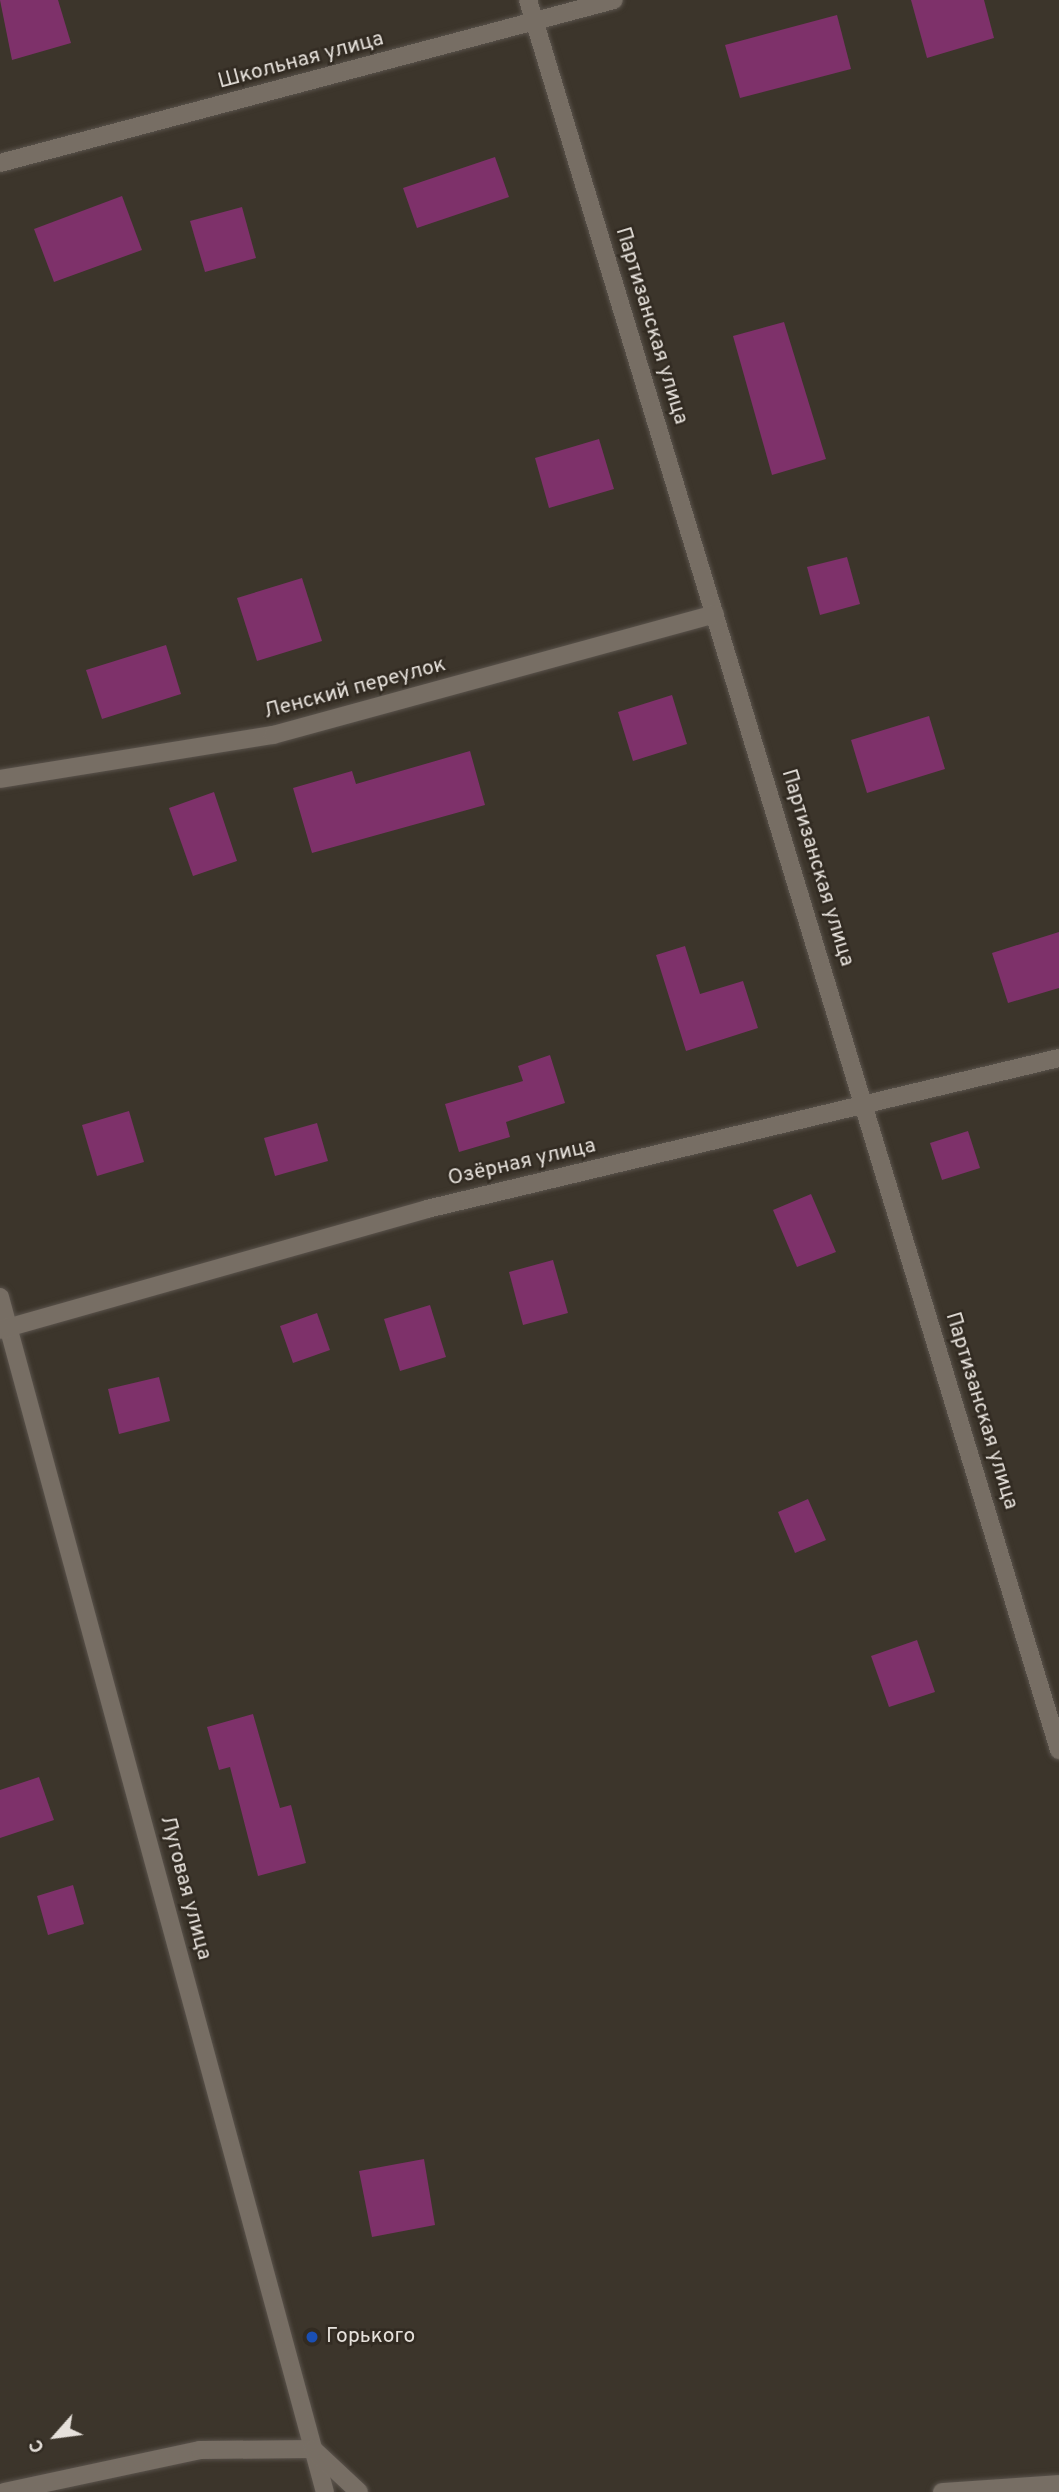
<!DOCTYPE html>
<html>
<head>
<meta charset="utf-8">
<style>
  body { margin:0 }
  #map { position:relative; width:1059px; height:2492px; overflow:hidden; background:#3c352b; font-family:Overpass,sans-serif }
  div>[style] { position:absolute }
  .building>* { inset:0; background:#7e316a }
  .roads { filter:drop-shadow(0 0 2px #5a534c) drop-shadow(0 0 2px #5a534c) }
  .minor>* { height:18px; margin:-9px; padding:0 9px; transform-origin:9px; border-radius:9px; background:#776e64 }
  .dots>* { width:19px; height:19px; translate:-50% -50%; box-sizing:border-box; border:4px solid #322b22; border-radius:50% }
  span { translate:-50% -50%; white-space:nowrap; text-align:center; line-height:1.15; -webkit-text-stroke:5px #322b22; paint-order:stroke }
  .street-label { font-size:21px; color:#e6e1db }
  .poi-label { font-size:21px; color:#e6e1db }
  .left { translate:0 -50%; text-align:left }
  .north { position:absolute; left:21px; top:2401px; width:70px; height:70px; -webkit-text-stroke:5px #322b22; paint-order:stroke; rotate:242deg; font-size:19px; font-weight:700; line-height:28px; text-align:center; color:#e6e1db }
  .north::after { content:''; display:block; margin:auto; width:24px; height:32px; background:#e6e1db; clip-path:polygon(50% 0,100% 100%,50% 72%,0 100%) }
</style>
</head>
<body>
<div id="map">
  <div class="building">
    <div style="clip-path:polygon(0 0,58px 0,71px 43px,12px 60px)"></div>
    <div style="clip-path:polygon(911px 0,984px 0,994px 38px,927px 58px)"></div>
    <div style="clip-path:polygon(837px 15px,851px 69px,740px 98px,725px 45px)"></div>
    <div style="clip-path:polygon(495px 157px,509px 197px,417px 228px,403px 188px)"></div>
    <div style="clip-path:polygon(122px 196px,142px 250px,54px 282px,34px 229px)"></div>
    <div style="clip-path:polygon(242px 207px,256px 258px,205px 272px,190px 221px)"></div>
    <div style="clip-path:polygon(784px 322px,826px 459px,772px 475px,733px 336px)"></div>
    <div style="clip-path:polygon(599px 439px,614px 489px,549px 508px,535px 458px)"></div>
    <div style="clip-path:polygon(847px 557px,860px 604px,820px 615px,807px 567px)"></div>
    <div style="clip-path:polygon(302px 578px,322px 641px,257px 661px,237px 598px)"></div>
    <div style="clip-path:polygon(166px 645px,181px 694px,102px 719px,86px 670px)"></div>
    <div style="clip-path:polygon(672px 695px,687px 744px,633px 761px,618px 712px)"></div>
    <div style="clip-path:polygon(929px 716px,945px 769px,867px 793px,851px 740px)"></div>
    <div style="clip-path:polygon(470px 751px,485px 805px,312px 853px,293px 788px,352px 771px,356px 784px)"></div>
    <div style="clip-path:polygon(214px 792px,237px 861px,193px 876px,169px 808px)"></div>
    <div style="clip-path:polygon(1059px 932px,1059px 988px,1008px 1003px,992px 953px)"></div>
    <div style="clip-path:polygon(685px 946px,700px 994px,743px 981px,758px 1028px,686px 1051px,656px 955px)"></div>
    <div style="clip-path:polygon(550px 1055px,565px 1103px,506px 1122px,510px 1137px,459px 1152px,445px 1104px,523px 1081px,518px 1066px)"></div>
    <div style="clip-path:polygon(129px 1111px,144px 1162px,97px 1176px,82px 1125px)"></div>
    <div style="clip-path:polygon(317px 1123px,328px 1161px,275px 1176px,264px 1138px)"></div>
    <div style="clip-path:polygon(968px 1131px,980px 1168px,942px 1180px,930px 1143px)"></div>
    <div style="clip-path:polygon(811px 1194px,836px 1252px,797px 1267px,773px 1210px)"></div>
    <div style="clip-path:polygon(553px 1260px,568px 1313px,523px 1325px,509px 1272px)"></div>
    <div style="clip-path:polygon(430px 1305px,446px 1357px,400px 1371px,384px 1319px)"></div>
    <div style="clip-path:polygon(317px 1313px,330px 1350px,293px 1363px,280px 1326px)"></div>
    <div style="clip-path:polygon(159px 1377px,170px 1421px,119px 1434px,108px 1389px)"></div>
    <div style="clip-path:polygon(808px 1499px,826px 1540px,795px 1553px,778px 1512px)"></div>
    <div style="clip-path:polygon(917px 1640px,935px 1692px,889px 1707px,871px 1656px)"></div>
    <div style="clip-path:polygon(253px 1714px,280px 1808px,291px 1805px,306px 1863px,258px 1876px,230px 1767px,219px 1770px,207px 1727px)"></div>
    <div style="clip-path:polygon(39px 1777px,54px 1820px,0 1838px,0 1790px)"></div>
    <div style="clip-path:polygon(73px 1885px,84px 1924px,48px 1935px,37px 1896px)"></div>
    <div style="clip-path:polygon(424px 2159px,435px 2225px,372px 2237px,359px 2171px)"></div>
  </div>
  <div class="roads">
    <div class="minor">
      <div style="left:528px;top:0;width:1829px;rotate:73.12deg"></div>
      <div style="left:0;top:163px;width:635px;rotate:-14.87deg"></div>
      <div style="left:0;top:779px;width:277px;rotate:-9.2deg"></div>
      <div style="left:273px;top:735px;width:458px;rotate:-15.3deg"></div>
      <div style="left:0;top:1297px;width:1238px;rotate:74.79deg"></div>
      <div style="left:0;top:1330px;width:444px;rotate:-15.8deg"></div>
      <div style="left:427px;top:1209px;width:650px;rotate:-13.44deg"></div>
      <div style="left:4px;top:2492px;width:200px;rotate:-12.1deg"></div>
      <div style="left:200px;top:2450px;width:113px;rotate:-0.5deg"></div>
      <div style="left:313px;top:2449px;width:63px;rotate:43.1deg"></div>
      <div style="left:942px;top:2492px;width:117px;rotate:-3.9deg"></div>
    </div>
  </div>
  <div class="dots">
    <div style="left:312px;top:2337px;background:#1a4fb4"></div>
  </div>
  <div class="street-label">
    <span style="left:301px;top:61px;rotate:-15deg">Школьная улица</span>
    <span style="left:651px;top:326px;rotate:73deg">Партизанская улица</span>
    <span style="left:355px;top:689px;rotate:-15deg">Ленский переулок</span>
    <span style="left:817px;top:868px;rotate:73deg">Партизанская улица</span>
    <span style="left:522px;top:1163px;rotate:-13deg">Озёрная улица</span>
    <span style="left:981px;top:1411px;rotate:73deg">Партизанская улица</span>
    <span style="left:185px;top:1888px;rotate:75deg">Луговая улица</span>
  </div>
  <div class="poi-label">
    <span class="left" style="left:326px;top:2337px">Горького</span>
  </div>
  <div class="north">С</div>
</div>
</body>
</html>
